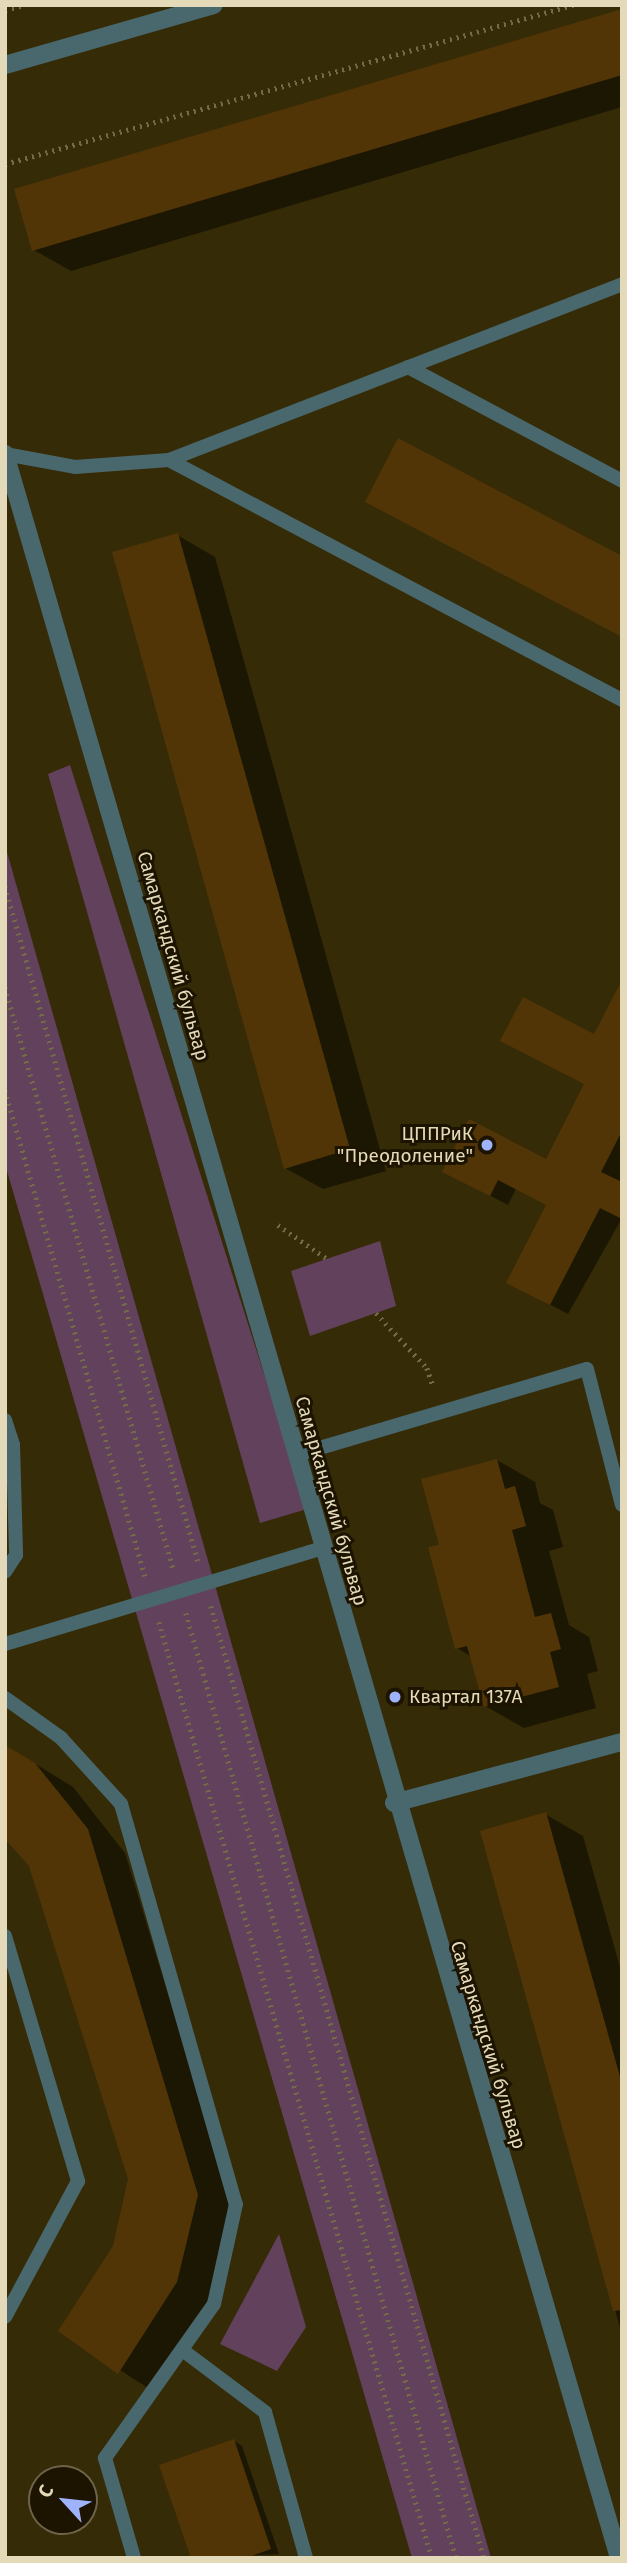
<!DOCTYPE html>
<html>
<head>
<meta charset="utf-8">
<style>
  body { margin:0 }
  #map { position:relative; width:627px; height:2563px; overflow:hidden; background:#362b07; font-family:"Fira Sans",sans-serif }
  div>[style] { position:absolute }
  .green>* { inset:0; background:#62415d }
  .shadow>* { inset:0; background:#0007 }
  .building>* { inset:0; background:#523507 }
  .path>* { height:4.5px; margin-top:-2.25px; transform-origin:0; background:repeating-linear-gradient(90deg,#756a47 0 2px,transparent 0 7px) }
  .service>* { height:14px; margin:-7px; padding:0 7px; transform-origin:7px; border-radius:7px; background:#49686e }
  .minor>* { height:18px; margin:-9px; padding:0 9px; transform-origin:9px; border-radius:9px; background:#49686e }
  .tertiary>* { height:18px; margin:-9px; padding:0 9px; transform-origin:9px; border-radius:9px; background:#49686e }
  .dots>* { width:19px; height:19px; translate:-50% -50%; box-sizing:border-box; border:4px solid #1c1400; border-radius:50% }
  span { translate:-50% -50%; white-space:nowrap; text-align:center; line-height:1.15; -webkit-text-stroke:6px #1c1400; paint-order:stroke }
  .street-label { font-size:19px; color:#e4dab9 }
  .poi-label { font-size:19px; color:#e4dab9 }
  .right { translate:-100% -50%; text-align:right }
  .left { translate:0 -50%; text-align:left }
  .frame { position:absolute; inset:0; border:7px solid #e4dab9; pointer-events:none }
  .north { position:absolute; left:28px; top:2465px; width:70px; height:70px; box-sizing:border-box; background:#1c1400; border:2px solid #6c634a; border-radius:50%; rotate:297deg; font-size:19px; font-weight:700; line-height:28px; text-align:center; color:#e4dab9 }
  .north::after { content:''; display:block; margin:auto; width:24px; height:32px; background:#9fb3fd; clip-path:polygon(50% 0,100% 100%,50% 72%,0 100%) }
</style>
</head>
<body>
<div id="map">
  <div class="green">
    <div style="clip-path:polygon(70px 765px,307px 1509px,260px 1523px,48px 774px)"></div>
    <div style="clip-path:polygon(5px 845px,491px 2558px,412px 2558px,5px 1164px)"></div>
    <div style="clip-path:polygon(380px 1241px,396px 1306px,310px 1336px,291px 1271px)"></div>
    <div style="clip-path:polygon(279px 2234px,306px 2327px,277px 2371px,220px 2344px)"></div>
  </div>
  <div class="shadow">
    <div style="clip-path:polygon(622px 10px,622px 107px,71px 271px,34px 250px)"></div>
    <div style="clip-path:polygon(177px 535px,215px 557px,386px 1171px,323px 1189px,285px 1168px)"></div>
    <div style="clip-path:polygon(622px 984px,622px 1218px,568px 1314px,526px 1292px,548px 1205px,516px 1189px,508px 1205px,462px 1181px,546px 1161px,586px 1085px,595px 1036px)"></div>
    <div style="clip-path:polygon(497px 1460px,535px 1482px,540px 1503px,553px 1510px,563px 1547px,549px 1551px,569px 1625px,589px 1637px,598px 1671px,587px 1674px,596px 1708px,524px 1728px,485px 1706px,472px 1657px,457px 1648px,441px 1546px)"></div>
    <div style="clip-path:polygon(5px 1745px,73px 1787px,125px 1853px,236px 2217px,215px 2304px,157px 2394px,60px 2331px,115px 2246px,130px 2179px,31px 1865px,5px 1836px)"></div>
    <div style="clip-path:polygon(545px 1814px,583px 1836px,622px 1974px,622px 2335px,482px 1832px)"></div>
    <div style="clip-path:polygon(234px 2441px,242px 2446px,279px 2554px,193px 2558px)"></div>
  </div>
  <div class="building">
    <div style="clip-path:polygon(622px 9px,622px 75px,32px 251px,14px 189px)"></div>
    <div style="clip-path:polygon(398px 438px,622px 556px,622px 637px,365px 502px)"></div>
    <div style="clip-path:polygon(178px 533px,350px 1149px,284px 1169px,112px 552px)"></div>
    <div style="clip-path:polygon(622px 980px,622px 1131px,601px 1172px,622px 1182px,622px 1219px,600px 1208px,550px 1305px,506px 1283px,546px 1205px,498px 1180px,490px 1196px,442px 1172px,469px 1119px,546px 1159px,584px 1084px,500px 1041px,523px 997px,594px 1034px)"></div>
    <div style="clip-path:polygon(497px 1459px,505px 1489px,515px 1486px,526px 1526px,512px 1530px,535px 1617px,551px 1613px,561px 1649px,550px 1652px,559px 1687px,484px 1707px,467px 1646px,455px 1649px,428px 1547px,439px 1545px,421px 1479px)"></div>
    <div style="clip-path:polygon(5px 1745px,35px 1763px,88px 1829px,198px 2195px,177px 2282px,118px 2374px,58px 2331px,113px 2246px,128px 2179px,29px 1866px,5px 1839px)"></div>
    <div style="clip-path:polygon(546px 1812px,622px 2084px,622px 2310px,613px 2311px,480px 1831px)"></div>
    <div style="clip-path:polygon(234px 2439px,271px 2549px,246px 2558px,191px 2558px,159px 2465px)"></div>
  </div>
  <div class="path">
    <div style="left:5px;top:10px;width:20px;rotate:-15deg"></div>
    <div style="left:5px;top:164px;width:590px;rotate:-15.64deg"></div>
    <div style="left:5px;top:886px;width:702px;rotate:74.04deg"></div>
    <div style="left:5px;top:987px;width:605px;rotate:73.87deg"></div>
    <div style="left:5px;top:1090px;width:506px;rotate:73.93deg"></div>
    <div style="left:278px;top:1225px;width:58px;rotate:34.5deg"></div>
    <div style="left:376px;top:1313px;width:75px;rotate:47.2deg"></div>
    <div style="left:427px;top:1368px;width:21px;rotate:71deg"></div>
    <div style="left:211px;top:1606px;width:990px;rotate:74deg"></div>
    <div style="left:186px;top:1613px;width:983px;rotate:74.05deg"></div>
    <div style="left:159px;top:1622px;width:975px;rotate:73.74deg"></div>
  </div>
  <div class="service">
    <div style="left:408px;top:367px;width:242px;rotate:28deg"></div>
    <div style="left:5px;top:454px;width:71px;rotate:10.5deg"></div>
    <div style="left:75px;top:467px;width:94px;rotate:-4.3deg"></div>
    <div style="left:169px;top:460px;width:486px;rotate:-21.2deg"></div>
    <div style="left:169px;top:460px;width:513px;rotate:27.91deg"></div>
    <div style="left:5px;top:1420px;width:26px;rotate:72deg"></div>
    <div style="left:13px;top:1445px;width:110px;rotate:88.4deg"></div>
    <div style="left:16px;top:1555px;width:20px;rotate:123deg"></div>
    <div style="left:296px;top:1455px;width:303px;rotate:-16.5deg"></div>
    <div style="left:587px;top:1369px;width:140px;rotate:75.6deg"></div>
    <div style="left:5px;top:1644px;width:332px;rotate:-16.8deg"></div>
    <div style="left:5px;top:1698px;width:69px;rotate:35.5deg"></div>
    <div style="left:61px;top:1738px;width:89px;rotate:47.7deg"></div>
    <div style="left:121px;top:1804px;width:416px;rotate:74deg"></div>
    <div style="left:236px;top:2204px;width:102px;rotate:102.4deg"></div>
    <div style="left:214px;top:2304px;width:189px;rotate:125.3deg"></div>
    <div style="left:105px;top:2458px;width:104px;rotate:73.8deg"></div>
    <div style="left:5px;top:1936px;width:256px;rotate:73.4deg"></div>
    <div style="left:78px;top:2181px;width:154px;rotate:118.2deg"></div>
    <div style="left:185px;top:2352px;width:100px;rotate:36.9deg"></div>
    <div style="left:265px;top:2412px;width:152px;rotate:74.3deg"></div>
  </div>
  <div class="minor">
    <div style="left:394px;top:1803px;width:236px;rotate:-15deg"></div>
  </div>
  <div class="tertiary">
    <div style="left:5px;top:65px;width:217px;rotate:-16deg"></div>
    <div style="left:5px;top:454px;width:2192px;rotate:73.73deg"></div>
  </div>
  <div class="dots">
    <div style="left:487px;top:1145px;background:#9fb3fd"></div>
    <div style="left:395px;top:1697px;background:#9fb3fd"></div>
  </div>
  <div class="street-label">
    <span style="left:173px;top:956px;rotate:74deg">Самаркандский бульвар</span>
    <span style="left:331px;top:1501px;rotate:74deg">Самаркандский бульвар</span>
    <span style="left:488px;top:2045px;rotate:73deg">Самаркандский бульвар</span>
  </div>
  <div class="poi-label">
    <span class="right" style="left:473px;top:1145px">ЦППРиК<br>"Преодоление"</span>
    <span class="left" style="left:409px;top:1697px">Квартал 137А</span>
  </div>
  <div class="frame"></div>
  <div class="north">С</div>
</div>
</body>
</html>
